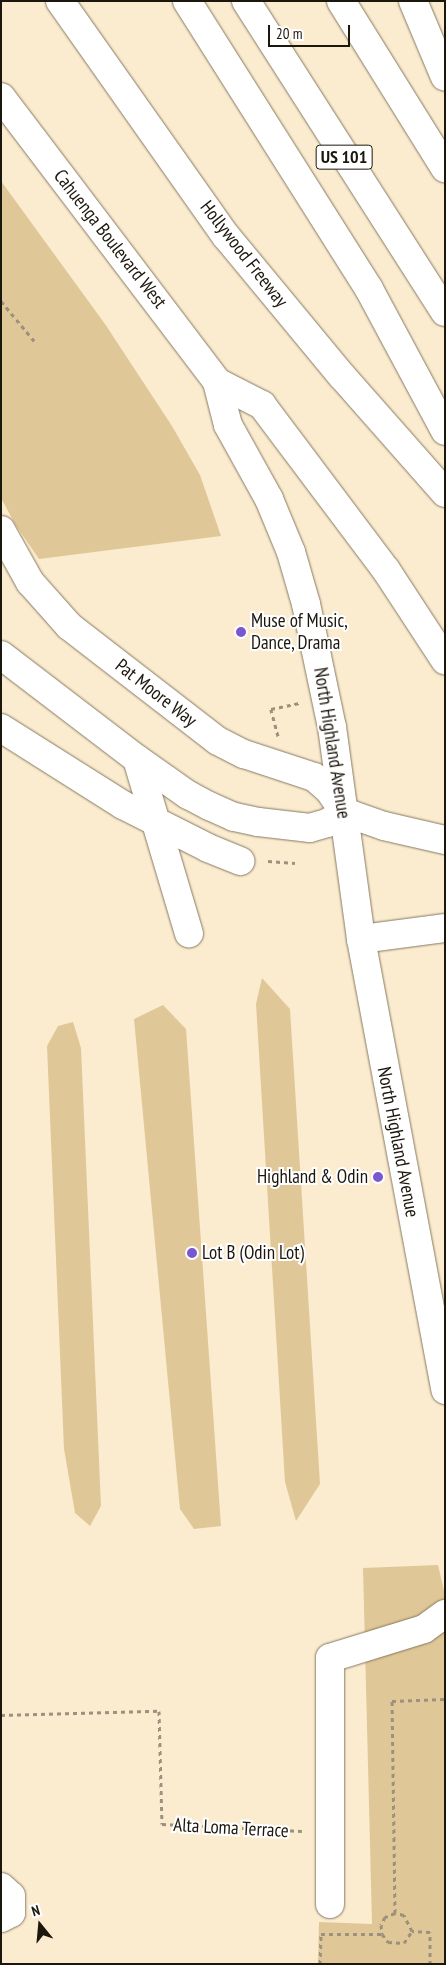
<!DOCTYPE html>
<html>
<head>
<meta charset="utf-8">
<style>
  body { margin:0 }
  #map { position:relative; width:446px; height:1965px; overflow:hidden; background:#fbecd0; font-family:"PT Sans Narrow",sans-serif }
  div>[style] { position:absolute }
  .green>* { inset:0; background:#e0c798 }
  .path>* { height:3px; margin-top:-1.5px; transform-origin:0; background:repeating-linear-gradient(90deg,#9c917d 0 4px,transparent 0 8px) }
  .roads { filter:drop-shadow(0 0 1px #867960) drop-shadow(0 0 1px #867960) }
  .minor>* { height:28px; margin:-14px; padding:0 14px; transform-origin:14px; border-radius:14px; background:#fff }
  .major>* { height:28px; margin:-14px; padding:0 14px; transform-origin:14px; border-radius:14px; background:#fff }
  .highway>* { height:28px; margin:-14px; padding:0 14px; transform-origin:14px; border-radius:14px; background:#fff }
  .dots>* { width:14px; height:14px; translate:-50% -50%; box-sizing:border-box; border:2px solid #fff; border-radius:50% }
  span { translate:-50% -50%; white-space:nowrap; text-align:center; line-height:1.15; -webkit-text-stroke:4px #fff; paint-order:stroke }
  .shield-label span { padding:1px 4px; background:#fff; border:1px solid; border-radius:4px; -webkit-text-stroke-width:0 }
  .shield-label { font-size:18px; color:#1c170d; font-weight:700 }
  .street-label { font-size:19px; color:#1c170d }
  .poi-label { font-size:19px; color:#1c170d }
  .left { translate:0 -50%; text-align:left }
  .right { translate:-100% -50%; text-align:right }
  .frame { position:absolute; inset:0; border:2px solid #1c170d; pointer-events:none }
  .north { position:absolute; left:15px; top:1900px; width:50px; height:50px; -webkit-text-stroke:4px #fff; paint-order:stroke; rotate:343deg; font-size:14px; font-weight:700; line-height:20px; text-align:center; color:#1c170d }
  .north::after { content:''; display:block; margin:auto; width:18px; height:22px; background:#1c170d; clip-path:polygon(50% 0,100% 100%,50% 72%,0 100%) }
  .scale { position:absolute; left:268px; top:25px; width:82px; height:22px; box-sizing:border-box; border:2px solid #1c170d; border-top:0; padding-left:6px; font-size:15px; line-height:18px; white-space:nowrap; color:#1c170d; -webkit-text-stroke:4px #fff; paint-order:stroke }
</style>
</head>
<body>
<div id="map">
  <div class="green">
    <div style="clip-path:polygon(1px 181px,105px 324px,172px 426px,200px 475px,221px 536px,39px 559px,15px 524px,1px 498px)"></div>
    <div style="clip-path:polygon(262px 978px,290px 1009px,320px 1484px,296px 1521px,285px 1482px,256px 1004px)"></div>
    <div style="clip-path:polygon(163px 1005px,186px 1029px,221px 1526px,194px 1529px,180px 1509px,134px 1019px)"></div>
    <div style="clip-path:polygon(73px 1022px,81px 1048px,101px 1506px,90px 1526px,75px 1513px,64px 1449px,47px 1046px,58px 1026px)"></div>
    <div style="clip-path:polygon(438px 1565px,445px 1595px,445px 1964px,318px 1964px,319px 1922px,372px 1924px,363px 1568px)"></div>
  </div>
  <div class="path">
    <div style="left:1px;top:301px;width:53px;rotate:50.3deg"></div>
    <div style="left:278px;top:736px;width:28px;rotate:-105deg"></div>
    <div style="left:271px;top:709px;width:29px;rotate:-12deg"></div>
    <div style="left:268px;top:861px;width:27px;rotate:4deg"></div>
    <div style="left:1px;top:1715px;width:158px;rotate:-1.5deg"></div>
    <div style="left:159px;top:1711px;width:113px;rotate:88.5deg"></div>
    <div style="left:162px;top:1824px;width:140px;rotate:2.9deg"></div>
    <div style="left:395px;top:1913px;width:11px;rotate:158deg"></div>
    <div style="left:385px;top:1917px;width:9px;rotate:117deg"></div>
    <div style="left:381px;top:1925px;width:9px;rotate:84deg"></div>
    <div style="left:382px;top:1934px;width:10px;rotate:53deg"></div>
    <div style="left:388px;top:1942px;width:16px;rotate:4deg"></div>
    <div style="left:404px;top:1943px;width:14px;rotate:-56deg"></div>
    <div style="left:320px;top:1964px;width:30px;rotate:-88deg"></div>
    <div style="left:321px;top:1934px;width:61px"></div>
    <div style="left:430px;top:1964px;width:32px;rotate:-90deg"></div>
    <div style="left:430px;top:1932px;width:18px;rotate:-177deg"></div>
    <div style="left:412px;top:1931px;width:18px;rotate:-117deg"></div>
    <div style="left:404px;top:1915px;width:9px;rotate:-167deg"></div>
    <div style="left:395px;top:1913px;width:212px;rotate:-90.8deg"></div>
    <div style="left:392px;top:1701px;width:53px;rotate:-2.2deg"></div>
  </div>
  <div class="roads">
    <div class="minor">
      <div style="left:413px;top:1px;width:82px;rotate:67.2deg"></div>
      <div style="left:1px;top:530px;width:60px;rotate:60.9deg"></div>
      <div style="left:30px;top:582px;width:59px;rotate:48.4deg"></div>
      <div style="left:69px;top:626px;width:188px;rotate:37.7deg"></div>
      <div style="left:218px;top:741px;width:29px;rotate:27deg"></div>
      <div style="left:244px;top:754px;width:74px;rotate:18.2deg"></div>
      <div style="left:314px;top:777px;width:20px;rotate:41deg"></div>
      <div style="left:329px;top:790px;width:27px;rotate:56deg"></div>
      <div style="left:344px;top:812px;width:20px;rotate:147deg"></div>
      <div style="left:327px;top:823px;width:18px;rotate:164deg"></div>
      <div style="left:310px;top:828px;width:52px;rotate:-173.4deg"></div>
      <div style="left:258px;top:822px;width:25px;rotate:-168deg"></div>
      <div style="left:234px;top:817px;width:27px;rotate:-156deg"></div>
      <div style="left:209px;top:806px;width:24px;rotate:-152deg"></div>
      <div style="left:188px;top:795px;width:62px;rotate:-144.8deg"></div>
      <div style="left:137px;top:759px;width:171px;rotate:-142.6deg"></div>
      <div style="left:1px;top:728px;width:144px;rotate:32.3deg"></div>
      <div style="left:123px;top:805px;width:95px;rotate:26.8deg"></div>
      <div style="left:208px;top:848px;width:35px;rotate:22deg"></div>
      <div style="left:137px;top:759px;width:182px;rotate:73.4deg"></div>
      <div style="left:361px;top:939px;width:85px;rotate:-7.5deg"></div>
      <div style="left:1px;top:1887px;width:13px;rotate:42deg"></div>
      <div style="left:11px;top:1896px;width:17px;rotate:90deg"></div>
      <div style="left:11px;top:1913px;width:11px;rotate:153deg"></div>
      <div style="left:330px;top:1904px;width:246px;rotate:-90deg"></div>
      <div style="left:330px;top:1658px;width:98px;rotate:-17.1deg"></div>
      <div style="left:424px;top:1629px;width:26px;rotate:-36deg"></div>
    </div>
    <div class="major">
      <div style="left:341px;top:1px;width:197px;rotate:58.1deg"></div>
      <div style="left:1px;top:97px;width:358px;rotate:52.8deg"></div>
      <div style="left:217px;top:382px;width:44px;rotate:75.7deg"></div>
      <div style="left:228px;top:425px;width:85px;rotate:61deg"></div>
      <div style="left:269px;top:499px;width:57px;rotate:67.5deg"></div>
      <div style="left:291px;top:552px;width:54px;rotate:73.9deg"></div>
      <div style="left:306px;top:604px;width:126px;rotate:78.1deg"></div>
      <div style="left:332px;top:727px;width:214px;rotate:82.2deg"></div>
      <div style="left:361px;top:939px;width:459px;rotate:79.4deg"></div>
      <div style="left:217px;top:382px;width:51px;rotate:27.1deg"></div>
      <div style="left:262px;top:405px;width:206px;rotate:53.1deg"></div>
      <div style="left:386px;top:570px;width:108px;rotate:56.8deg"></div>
      <div style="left:344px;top:812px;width:42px;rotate:19.3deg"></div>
      <div style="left:384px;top:826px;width:63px;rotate:12.9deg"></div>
    </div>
    <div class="highway">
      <div style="left:60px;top:1px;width:288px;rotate:54.8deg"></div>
      <div style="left:226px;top:236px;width:182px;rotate:50.4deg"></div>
      <div style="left:342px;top:376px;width:156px;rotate:48.6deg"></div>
      <div style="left:187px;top:1px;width:341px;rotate:57.7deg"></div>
      <div style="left:369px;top:289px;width:161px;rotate:61.8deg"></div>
      <div style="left:246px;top:1px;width:369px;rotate:57.4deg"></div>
    </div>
  </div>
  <div class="dots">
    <div style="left:241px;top:632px;background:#7a56d0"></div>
    <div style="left:378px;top:1177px;background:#7a56d0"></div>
    <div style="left:192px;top:1253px;background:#7a56d0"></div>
  </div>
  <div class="shield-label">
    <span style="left:344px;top:157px">US 101</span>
  </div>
  <div class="street-label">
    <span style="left:110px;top:239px;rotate:52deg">Cahuenga Boulevard West</span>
    <span style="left:244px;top:254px;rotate:52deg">Hollywood Freeway</span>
    <span style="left:156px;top:693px;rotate:38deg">Pat Moore Way</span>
    <span style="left:332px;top:743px;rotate:81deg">North Highland Avenue</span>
    <span style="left:398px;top:1142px;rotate:79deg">North Highland Avenue</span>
    <span style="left:231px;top:1828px;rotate:3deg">Alta Loma Terrace</span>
  </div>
  <div class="poi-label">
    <span class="left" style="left:251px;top:632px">Muse of Music,<br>Dance, Drama</span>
    <span class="right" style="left:368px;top:1177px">Highland &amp; Odin</span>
    <span class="left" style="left:202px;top:1253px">Lot B (Odin Lot)</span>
  </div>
  <div class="frame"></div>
  <div class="north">N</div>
  <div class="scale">20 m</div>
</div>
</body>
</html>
